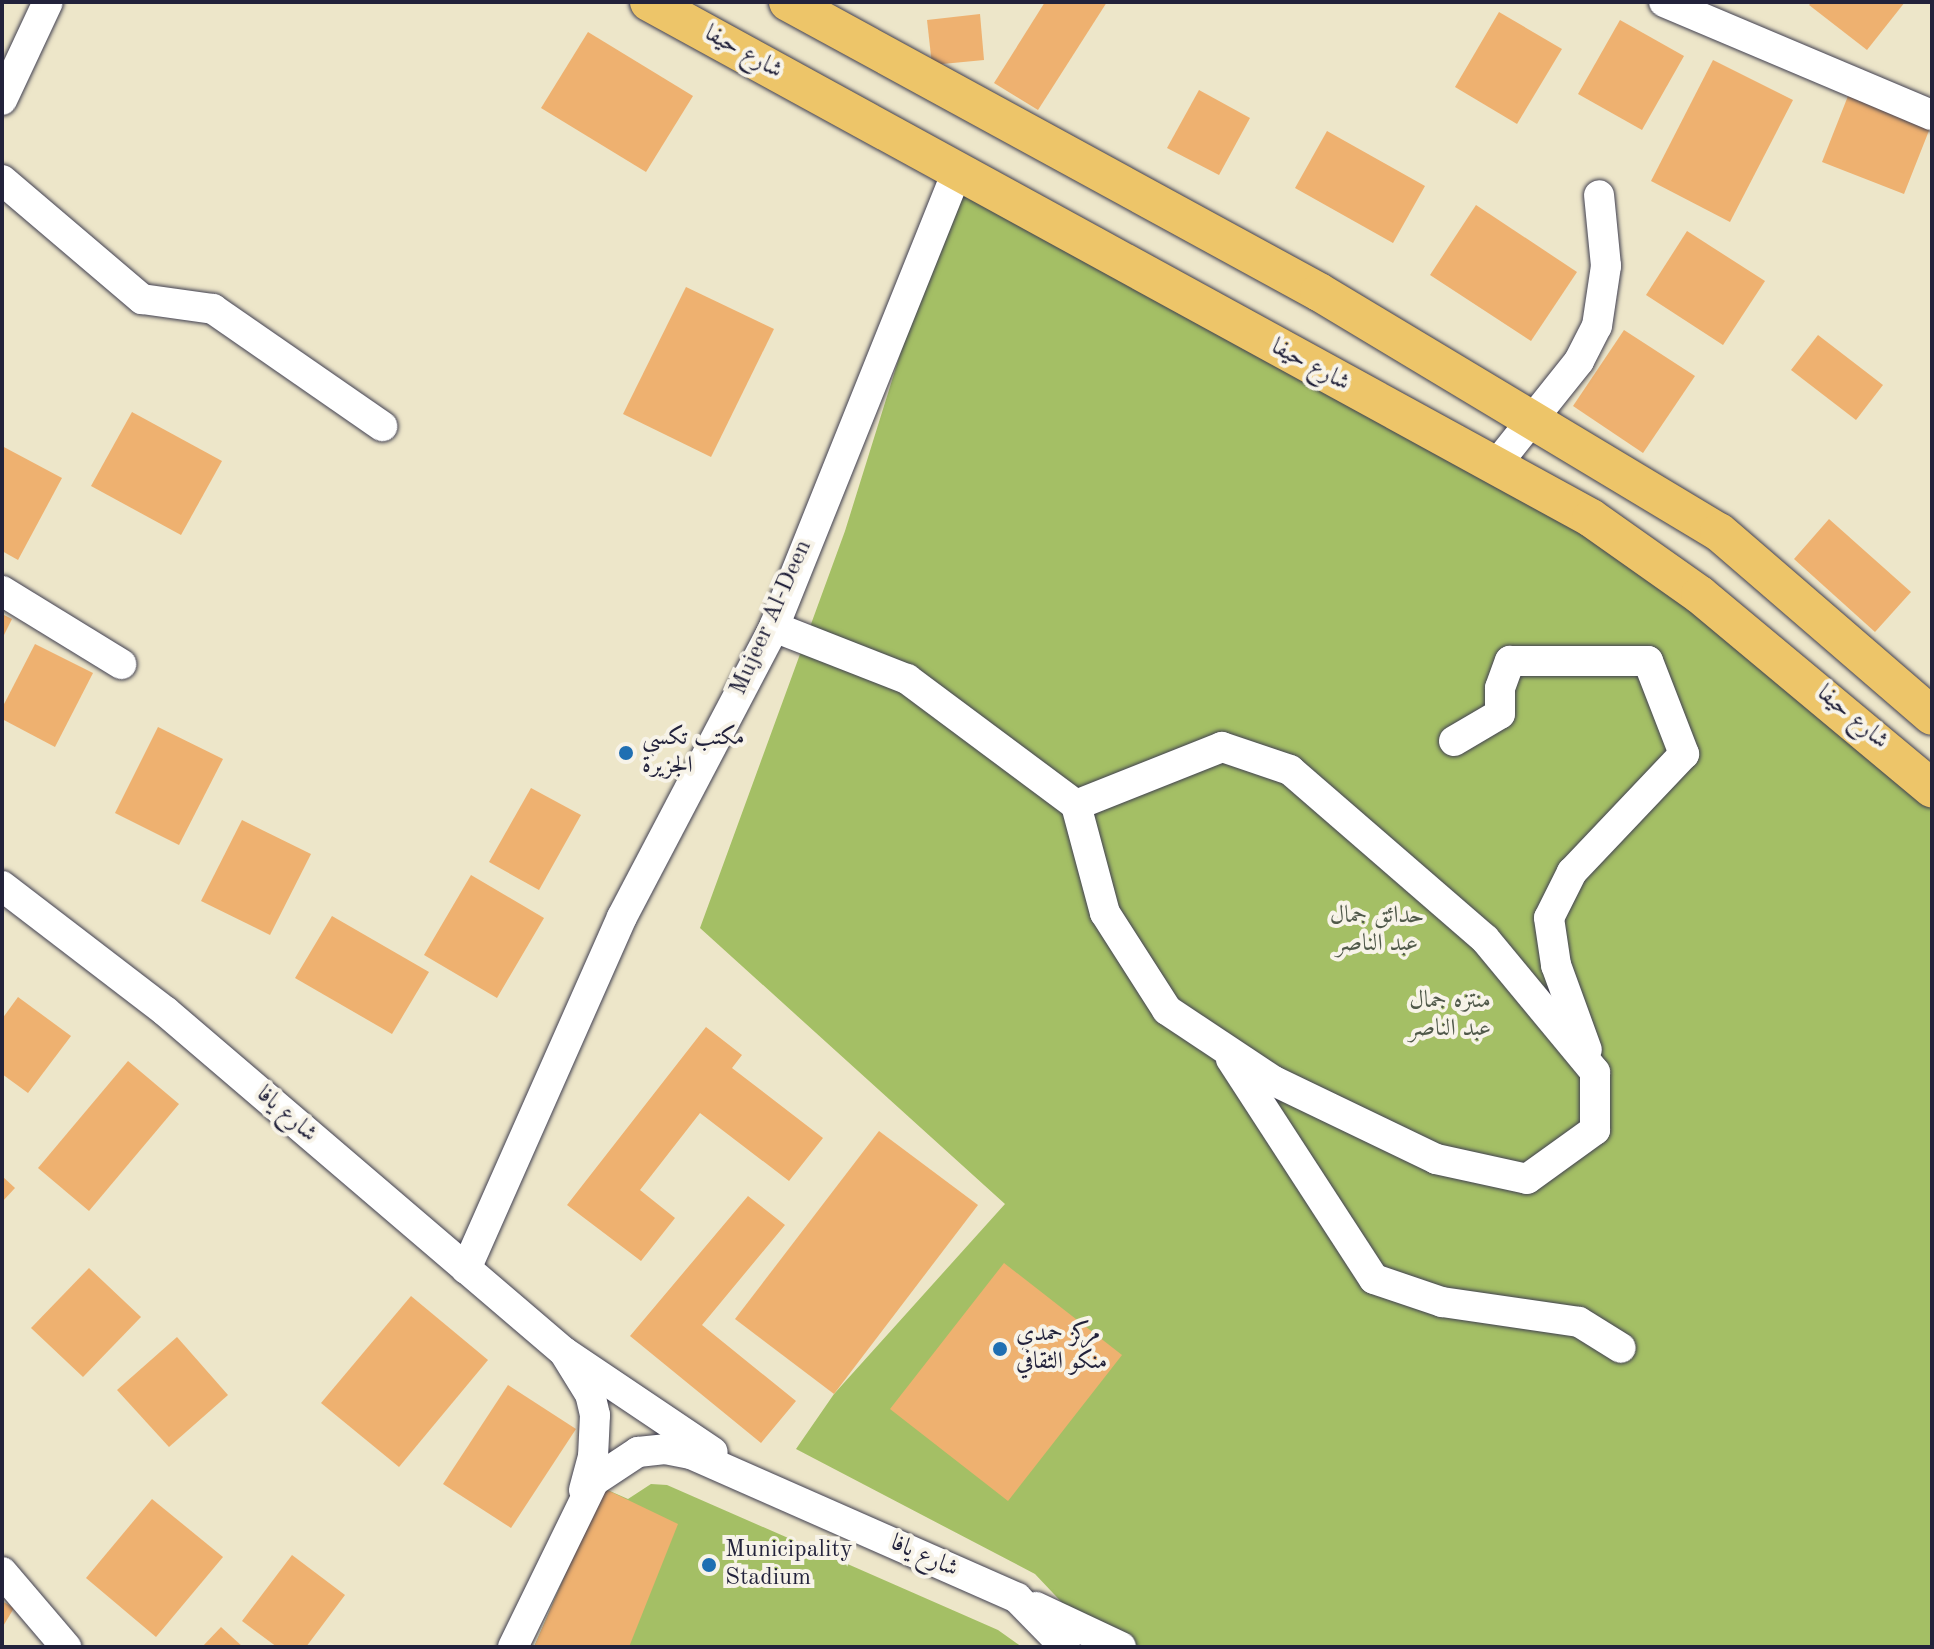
<!DOCTYPE html>
<html>
<head>
<meta charset="utf-8">
<style>
  body { margin:0 }
  #map { position:relative; width:1934px; height:1649px; overflow:hidden; background:#ede6c9; font-family:"Old Standard TT",Amiri,serif }
  div>[style] { position:absolute }
  .green>* { inset:0; background:#a4bf65 }
  .building>* { inset:0; background:#eeb170 }
  .roads { filter:drop-shadow(0 0 2px #403f50) drop-shadow(0 0 2px #403f50) }
  .minor>* { height:30px; margin:-15px; padding:0 15px; transform-origin:15px; border-radius:15px; background:#fff }
  .major>* { height:38px; margin:-19px; padding:0 19px; transform-origin:19px; border-radius:19px; background:#edc569 }
  .dots>* { width:22px; height:22px; translate:-50% -50%; box-sizing:border-box; border:4px solid #f7f3e8; border-radius:50% }
  span { translate:-50% -50%; white-space:nowrap; text-align:center; line-height:1.15; -webkit-text-stroke:8px #f7f3e8; paint-order:stroke }
  .street-label { font-size:24px; color:#22223b }
  .poi-label { font-size:24px; color:#22223b }
  .left { translate:0 -50%; text-align:left }
  .park-label { font-size:24px; color:#50594a }
  .frame { position:absolute; inset:0; border:4px solid #22223b; pointer-events:none }
</style>
</head>
<body>
<div id="map">
  <div class="green">
    <div style="clip-path:polygon(956px 175px,1700px 595px,1932px 795px,1932px 1647px,1104px 1647px,1035px 1574px,796px 1449px,834px 1394px,1005px 1204px,700px 928px,845px 531px)"></div>
    <div style="clip-path:polygon(651px 1484px,667px 1485px,998px 1630px,1022px 1647px,534px 1647px,603px 1488px,628px 1499px)"></div>
  </div>
  <div class="building">
    <div style="clip-path:polygon(1045px 2px,1107px 2px,1038px 110px,994px 83px)"></div>
    <div style="clip-path:polygon(1812px 2px,1905px 2px,1867px 50px,1809px 5px)"></div>
    <div style="clip-path:polygon(1499px 12px,1562px 49px,1517px 124px,1455px 87px)"></div>
    <div style="clip-path:polygon(980px 14px,984px 60px,932px 65px,927px 20px)"></div>
    <div style="clip-path:polygon(1620px 20px,1684px 56px,1642px 130px,1578px 94px)"></div>
    <div style="clip-path:polygon(588px 32px,693px 96px,646px 172px,541px 108px)"></div>
    <div style="clip-path:polygon(1713px 60px,1793px 100px,1730px 222px,1651px 181px)"></div>
    <div style="clip-path:polygon(1199px 90px,1250px 118px,1219px 175px,1167px 148px)"></div>
    <div style="clip-path:polygon(1848px 96px,1930px 128px,1904px 194px,1822px 162px)"></div>
    <div style="clip-path:polygon(1327px 131px,1425px 186px,1393px 243px,1295px 188px)"></div>
    <div style="clip-path:polygon(1476px 205px,1577px 272px,1531px 341px,1430px 275px)"></div>
    <div style="clip-path:polygon(1687px 231px,1765px 281px,1723px 345px,1646px 295px)"></div>
    <div style="clip-path:polygon(686px 287px,774px 329px,711px 457px,623px 414px)"></div>
    <div style="clip-path:polygon(1624px 330px,1695px 376px,1643px 453px,1573px 406px)"></div>
    <div style="clip-path:polygon(1818px 335px,1883px 385px,1856px 420px,1791px 370px)"></div>
    <div style="clip-path:polygon(132px 412px,222px 461px,181px 535px,91px 486px)"></div>
    <div style="clip-path:polygon(2px 446px,62px 478px,18px 560px,2px 551px)"></div>
    <div style="clip-path:polygon(1829px 519px,1911px 592px,1875px 632px,1794px 559px)"></div>
    <div style="clip-path:polygon(2px 614px,12px 619px,2px 639px)"></div>
    <div style="clip-path:polygon(35px 644px,93px 673px,55px 747px,2px 719px,2px 708px)"></div>
    <div style="clip-path:polygon(158px 727px,223px 759px,179px 845px,115px 813px)"></div>
    <div style="clip-path:polygon(531px 788px,581px 815px,539px 890px,489px 862px)"></div>
    <div style="clip-path:polygon(242px 820px,311px 854px,270px 935px,201px 901px)"></div>
    <div style="clip-path:polygon(471px 875px,544px 918px,497px 998px,424px 955px)"></div>
    <div style="clip-path:polygon(332px 916px,429px 972px,392px 1034px,295px 978px)"></div>
    <div style="clip-path:polygon(18px 997px,71px 1036px,28px 1093px,2px 1074px,2px 1019px)"></div>
    <div style="clip-path:polygon(706px 1027px,742px 1055px,732px 1068px,823px 1138px,789px 1181px,700px 1113px,640px 1190px,675px 1218px,641px 1261px,567px 1205px)"></div>
    <div style="clip-path:polygon(128px 1061px,179px 1104px,89px 1211px,38px 1168px)"></div>
    <div style="clip-path:polygon(879px 1131px,978px 1205px,834px 1394px,735px 1319px)"></div>
    <div style="clip-path:polygon(2px 1176px,15px 1188px,2px 1202px)"></div>
    <div style="clip-path:polygon(748px 1196px,785px 1225px,702px 1325px,796px 1401px,761px 1443px,630px 1336px)"></div>
    <div style="clip-path:polygon(1004px 1263px,1122px 1355px,1008px 1501px,890px 1409px)"></div>
    <div style="clip-path:polygon(89px 1268px,141px 1317px,83px 1377px,31px 1328px)"></div>
    <div style="clip-path:polygon(411px 1296px,488px 1360px,399px 1467px,321px 1403px)"></div>
    <div style="clip-path:polygon(177px 1337px,228px 1395px,169px 1447px,117px 1390px)"></div>
    <div style="clip-path:polygon(508px 1385px,576px 1429px,511px 1528px,443px 1484px)"></div>
    <div style="clip-path:polygon(603px 1488px,678px 1524px,629px 1647px,534px 1647px)"></div>
    <div style="clip-path:polygon(152px 1499px,223px 1557px,156px 1637px,86px 1578px)"></div>
    <div style="clip-path:polygon(292px 1555px,345px 1595px,306px 1647px,277px 1647px,242px 1621px)"></div>
    <div style="clip-path:polygon(2px 1601px,14px 1608px,2px 1628px)"></div>
    <div style="clip-path:polygon(221px 1627px,243px 1647px,202px 1647px)"></div>
  </div>
  <div class="roads">
    <div class="minor">
      <div style="left:1664px;top:2px;width:291px;rotate:22.9deg"></div>
      <div style="left:2px;top:100px;width:108px;rotate:-64.9deg"></div>
      <div style="left:2px;top:180px;width:184px;rotate:40.4deg"></div>
      <div style="left:142px;top:299px;width:72px;rotate:8deg"></div>
      <div style="left:213px;top:309px;width:206px;rotate:34.7deg"></div>
      <div style="left:1496px;top:465px;width:133px;rotate:-51.4deg"></div>
      <div style="left:1579px;top:361px;width:39px;rotate:-63deg"></div>
      <div style="left:1597px;top:326px;width:61px;rotate:-81.5deg"></div>
      <div style="left:1606px;top:266px;width:71px;rotate:-95.6deg"></div>
      <div style="left:2px;top:591px;width:140px;rotate:31.5deg"></div>
      <div style="left:774px;top:627px;width:143px;rotate:21.4deg"></div>
      <div style="left:907px;top:679px;width:211px;rotate:36.7deg"></div>
      <div style="left:1076px;top:805px;width:112px;rotate:75deg"></div>
      <div style="left:1105px;top:913px;width:115px;rotate:57.4deg"></div>
      <div style="left:1167px;top:1010px;width:128px;rotate:33.6deg"></div>
      <div style="left:1274px;top:1081px;width:180px;rotate:25.7deg"></div>
      <div style="left:1436px;top:1159px;width:93px;rotate:12.4deg"></div>
      <div style="left:1527px;top:1179px;width:84px;rotate:-35.8deg"></div>
      <div style="left:1595px;top:1130px;width:58px;rotate:-90deg"></div>
      <div style="left:1595px;top:1072px;width:173px;rotate:-129.6deg"></div>
      <div style="left:1485px;top:939px;width:258px;rotate:-139.1deg"></div>
      <div style="left:1290px;top:770px;width:72px;rotate:-161.3deg"></div>
      <div style="left:1222px;top:747px;width:157px;rotate:158.3deg"></div>
      <div style="left:1454px;top:741px;width:53px;rotate:-30.4deg"></div>
      <div style="left:1500px;top:714px;width:26px;rotate:-90deg"></div>
      <div style="left:1500px;top:688px;width:29px;rotate:-70deg"></div>
      <div style="left:1510px;top:661px;width:138px"></div>
      <div style="left:1648px;top:661px;width:100px;rotate:68.8deg"></div>
      <div style="left:1684px;top:754px;width:163px;rotate:133.5deg"></div>
      <div style="left:1572px;top:872px;width:51px;rotate:116.6deg"></div>
      <div style="left:1549px;top:918px;width:48px;rotate:81.5deg"></div>
      <div style="left:1556px;top:965px;width:90px;rotate:70deg"></div>
      <div style="left:2px;top:886px;width:205px;rotate:37.5deg"></div>
      <div style="left:165px;top:1011px;width:525px;rotate:40.52deg"></div>
      <div style="left:1231px;top:1059px;width:262px;rotate:57deg"></div>
      <div style="left:1374px;top:1279px;width:72px;rotate:18.7deg"></div>
      <div style="left:1442px;top:1302px;width:138px;rotate:8.3deg"></div>
      <div style="left:1579px;top:1322px;width:49px;rotate:31.8deg"></div>
      <div style="left:466px;top:1269px;width:385px;rotate:-66.1deg"></div>
      <div style="left:622px;top:917px;width:327px;rotate:-62.3deg"></div>
      <div style="left:774px;top:627px;width:487px;rotate:-68.1deg"></div>
      <div style="left:584px;top:1490px;width:34px;rotate:-75deg"></div>
      <div style="left:593px;top:1457px;width:42px;rotate:-87.3deg"></div>
      <div style="left:595px;top:1415px;width:22px;rotate:-103deg"></div>
      <div style="left:590px;top:1394px;width:49px;rotate:-121.8deg"></div>
      <div style="left:564px;top:1352px;width:179px;rotate:33.9deg"></div>
      <div style="left:2px;top:1572px;width:99px;rotate:49.5deg"></div>
      <div style="left:1036px;top:1607px;width:94px;rotate:25.2deg"></div>
      <div style="left:513px;top:1647px;width:185px;rotate:-64deg"></div>
      <div style="left:594px;top:1481px;width:53px;rotate:-33.4deg"></div>
      <div style="left:638px;top:1452px;width:27px;rotate:-6deg"></div>
      <div style="left:665px;top:1449px;width:26px;rotate:11deg"></div>
      <div style="left:691px;top:1454px;width:356px;rotate:23.8deg"></div>
      <div style="left:1017px;top:1598px;width:69px;rotate:45.6deg"></div>
    </div>
    <div class="major">
      <div style="left:649px;top:2px;width:1074px;rotate:28.71deg"></div>
      <div style="left:1591px;top:518px;width:133px;rotate:35.2deg"></div>
      <div style="left:1700px;top:595px;width:302px;rotate:39.8deg"></div>
      <div style="left:788px;top:2px;width:605px;rotate:28.64deg"></div>
      <div style="left:1319px;top:292px;width:466px;rotate:31deg"></div>
      <div style="left:1719px;top:532px;width:281px;rotate:40.8deg"></div>
    </div>
  </div>
  <div class="dots">
    <div style="left:626px;top:753px;background:#1f6fb2"></div>
    <div style="left:1000px;top:1349px;background:#1f6fb2"></div>
    <div style="left:709px;top:1565px;background:#1f6fb2"></div>
  </div>
  <div class="street-label">
    <span style="left:743px;top:53px;rotate:29deg">شارع حيفا</span>
    <span style="left:1310px;top:366px;rotate:28deg">شارع حيفا</span>
    <span style="left:772px;top:618px;rotate:-66deg">Mujeer Al-Deen</span>
    <span style="left:1852px;top:718px;rotate:40deg">شارع حيفا</span>
    <span style="left:286px;top:1115px;rotate:41deg">شارع يافا</span>
    <span style="left:924px;top:1557px;rotate:24deg">شارع يافا</span>
  </div>
  <div class="poi-label">
    <span class="left" style="left:642px;top:753px">مكتب تكسي<br>الجزيرة</span>
    <span class="left" style="left:1016px;top:1349px">مركز حمدي<br>منكو الثقافي</span>
    <span class="left" style="left:725px;top:1565px">Municipality<br>Stadium</span>
  </div>
  <div class="park-label">
    <span style="left:1377px;top:931px">حدائق جمال<br>عبد الناصر</span>
    <span style="left:1450px;top:1016px">منتزه جمال<br>عبد الناصر</span>
  </div>
  <div class="frame"></div>
</div>
</body>
</html>
